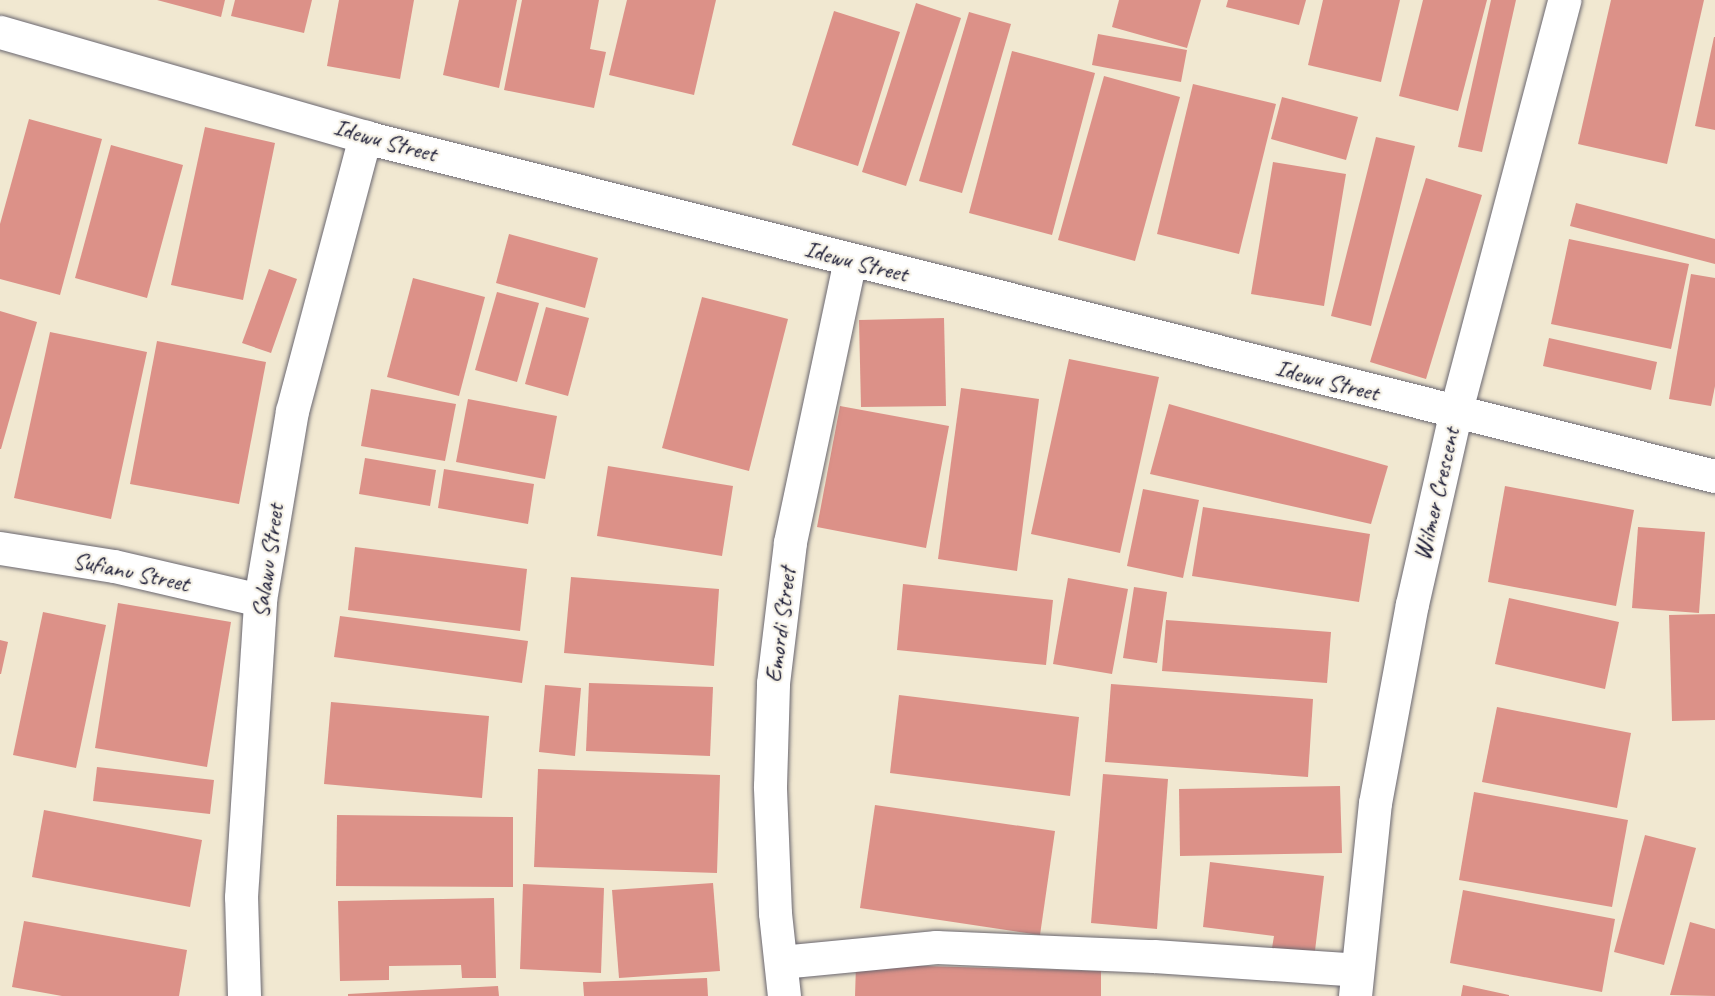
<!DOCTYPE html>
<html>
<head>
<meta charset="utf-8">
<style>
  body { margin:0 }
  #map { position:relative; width:1715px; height:996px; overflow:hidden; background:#f1e8d1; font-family:Caveat,sans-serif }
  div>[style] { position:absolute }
  .building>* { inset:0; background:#dc9188 }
  .roads { filter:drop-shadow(0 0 2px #6a6770) drop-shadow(0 0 2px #6a6770) }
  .street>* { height:33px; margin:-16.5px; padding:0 16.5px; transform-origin:16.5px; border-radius:16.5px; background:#fff }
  span { translate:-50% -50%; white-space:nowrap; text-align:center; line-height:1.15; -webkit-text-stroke:4.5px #f7f3e8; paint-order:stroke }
  .street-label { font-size:24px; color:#22223b }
</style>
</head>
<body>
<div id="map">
  <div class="building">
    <div style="clip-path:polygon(157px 0,225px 0,221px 17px)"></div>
    <div style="clip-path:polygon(235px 0,312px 0,304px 33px,231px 16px)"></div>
    <div style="clip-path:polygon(339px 0,414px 0,400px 79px,327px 66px)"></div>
    <div style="clip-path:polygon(459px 0,517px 0,499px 88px,443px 75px)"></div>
    <div style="clip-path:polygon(522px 0,599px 0,590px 49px,606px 52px,594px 108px,504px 90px)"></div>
    <div style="clip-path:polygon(627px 0,716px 0,694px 95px,609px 75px)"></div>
    <div style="clip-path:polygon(1119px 0,1201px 0,1187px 48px,1112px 27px)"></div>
    <div style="clip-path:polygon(1228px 0,1306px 0,1299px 25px,1226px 7px)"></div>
    <div style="clip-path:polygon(1323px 0,1400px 0,1381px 82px,1308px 65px)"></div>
    <div style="clip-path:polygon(1423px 0,1487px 0,1458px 111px,1399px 96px)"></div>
    <div style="clip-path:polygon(1491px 0,1516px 0,1482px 152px,1458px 147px)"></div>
    <div style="clip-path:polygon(1611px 0,1704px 0,1667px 164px,1578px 144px)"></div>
    <div style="clip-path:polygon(916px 3px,961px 18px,906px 186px,862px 172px)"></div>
    <div style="clip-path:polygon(834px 11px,900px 32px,858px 166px,792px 145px)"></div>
    <div style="clip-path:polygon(969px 12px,1011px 24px,962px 193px,919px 181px)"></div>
    <div style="clip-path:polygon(1098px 34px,1187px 50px,1181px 82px,1092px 65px)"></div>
    <div style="clip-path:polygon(1714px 37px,1715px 37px,1715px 130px,1695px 126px)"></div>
    <div style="clip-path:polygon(1012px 51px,1095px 73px,1052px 235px,969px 213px)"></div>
    <div style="clip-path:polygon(1104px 76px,1180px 97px,1135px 261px,1058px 240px)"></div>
    <div style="clip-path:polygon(1193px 84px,1276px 104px,1239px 254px,1157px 234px)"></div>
    <div style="clip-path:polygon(1282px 97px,1358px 117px,1346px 160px,1271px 139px)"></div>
    <div style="clip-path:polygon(29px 119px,102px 139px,60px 295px,0 279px,0 224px)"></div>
    <div style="clip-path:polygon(205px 127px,275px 143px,243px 300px,171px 285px)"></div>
    <div style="clip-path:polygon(1376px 137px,1415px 146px,1371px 326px,1331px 316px)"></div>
    <div style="clip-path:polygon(111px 145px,183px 165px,147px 298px,75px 278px)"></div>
    <div style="clip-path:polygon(1273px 162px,1346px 174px,1324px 306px,1251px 294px)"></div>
    <div style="clip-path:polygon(1426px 178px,1482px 195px,1426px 379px,1370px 362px)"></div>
    <div style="clip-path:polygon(1576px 203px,1715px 239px,1715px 264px,1570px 226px)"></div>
    <div style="clip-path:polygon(509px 234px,598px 258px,585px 308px,496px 283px)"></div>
    <div style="clip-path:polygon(1569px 239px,1689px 264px,1671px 349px,1551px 324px)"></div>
    <div style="clip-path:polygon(269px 269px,297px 279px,271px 353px,242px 343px)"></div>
    <div style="clip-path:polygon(1691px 274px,1715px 278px,1715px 386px,1711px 406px,1669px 399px)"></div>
    <div style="clip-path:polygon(413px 278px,485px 297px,459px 396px,387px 377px)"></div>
    <div style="clip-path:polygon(497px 292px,539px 303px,517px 382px,475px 370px)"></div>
    <div style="clip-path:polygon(702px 297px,788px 319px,749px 471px,662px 448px)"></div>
    <div style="clip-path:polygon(546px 307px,589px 318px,568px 396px,525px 384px)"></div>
    <div style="clip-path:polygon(0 311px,37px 322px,1px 449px,0 449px)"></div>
    <div style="clip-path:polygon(944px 318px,946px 406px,861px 407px,859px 320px)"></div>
    <div style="clip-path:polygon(50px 332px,147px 352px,111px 519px,14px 498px)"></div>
    <div style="clip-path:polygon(1549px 338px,1657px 362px,1651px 390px,1543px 366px)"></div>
    <div style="clip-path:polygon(157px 341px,266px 362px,239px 504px,130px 484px)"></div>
    <div style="clip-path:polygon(1069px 359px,1159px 377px,1120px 553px,1031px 534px)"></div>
    <div style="clip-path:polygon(961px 388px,1039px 399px,1017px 571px,938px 559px)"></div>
    <div style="clip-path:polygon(371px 389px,456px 404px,445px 461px,361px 446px)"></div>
    <div style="clip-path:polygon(468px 399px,557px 416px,545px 479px,456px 462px)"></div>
    <div style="clip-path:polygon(1169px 404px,1388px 466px,1371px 524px,1150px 474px)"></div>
    <div style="clip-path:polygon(840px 406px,949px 426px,926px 548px,817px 527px)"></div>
    <div style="clip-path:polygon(365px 458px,436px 470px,430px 506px,359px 494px)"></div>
    <div style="clip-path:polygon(608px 466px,733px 486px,722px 556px,597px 536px)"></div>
    <div style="clip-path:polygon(444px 469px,534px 484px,528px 524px,438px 508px)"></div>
    <div style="clip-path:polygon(1505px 486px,1634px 510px,1616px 606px,1488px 582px)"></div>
    <div style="clip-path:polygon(1143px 489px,1199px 500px,1183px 578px,1127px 566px)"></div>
    <div style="clip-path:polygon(1203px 507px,1370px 534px,1359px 602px,1192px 576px)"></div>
    <div style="clip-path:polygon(1638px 527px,1705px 532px,1699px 613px,1632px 608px)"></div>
    <div style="clip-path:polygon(355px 547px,527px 569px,520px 631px,348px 610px)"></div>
    <div style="clip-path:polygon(571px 577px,719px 589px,714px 666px,564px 653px)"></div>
    <div style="clip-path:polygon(1068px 578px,1128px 589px,1112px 674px,1053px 664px)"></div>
    <div style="clip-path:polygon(903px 584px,1053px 600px,1046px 665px,897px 650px)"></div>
    <div style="clip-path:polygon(1134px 587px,1167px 592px,1157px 663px,1123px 658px)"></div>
    <div style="clip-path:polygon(1509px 598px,1619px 622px,1605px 689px,1495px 664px)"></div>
    <div style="clip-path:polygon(118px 603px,231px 622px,207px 767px,95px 748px)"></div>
    <div style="clip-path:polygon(43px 612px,106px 625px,76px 768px,13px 755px)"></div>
    <div style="clip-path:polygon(1715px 614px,1715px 720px,1672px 721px,1669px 615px)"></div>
    <div style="clip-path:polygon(340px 616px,528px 641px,522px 683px,334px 657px)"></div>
    <div style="clip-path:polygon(1166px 620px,1331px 632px,1327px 683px,1162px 671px)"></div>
    <div style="clip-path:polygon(0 640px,8px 642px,1px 674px,0 674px)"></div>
    <div style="clip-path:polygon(589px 683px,713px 687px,710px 756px,586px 751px)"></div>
    <div style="clip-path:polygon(1111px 684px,1313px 699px,1308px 777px,1105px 762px)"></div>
    <div style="clip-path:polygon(545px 685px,581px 688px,575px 756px,539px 752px)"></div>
    <div style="clip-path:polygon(899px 695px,1079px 717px,1070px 796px,890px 773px)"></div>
    <div style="clip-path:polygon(331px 702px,489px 716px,482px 798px,324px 784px)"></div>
    <div style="clip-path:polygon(1497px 707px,1631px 733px,1617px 808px,1482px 782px)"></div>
    <div style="clip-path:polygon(97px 767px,214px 780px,210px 814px,93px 801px)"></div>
    <div style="clip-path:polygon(538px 769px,720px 775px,717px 873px,534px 867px)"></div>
    <div style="clip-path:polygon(1103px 774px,1168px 779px,1157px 929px,1091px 923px)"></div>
    <div style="clip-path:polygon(1340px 786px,1342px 853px,1180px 856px,1179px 789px)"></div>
    <div style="clip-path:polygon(1474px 792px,1628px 820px,1612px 907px,1459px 880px)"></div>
    <div style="clip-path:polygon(875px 805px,1055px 831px,1040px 935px,860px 908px)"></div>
    <div style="clip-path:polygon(44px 810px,202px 840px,190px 907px,32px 877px)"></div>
    <div style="clip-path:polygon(337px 815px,513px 817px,513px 887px,336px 886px)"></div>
    <div style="clip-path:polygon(1645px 835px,1696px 848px,1664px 965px,1614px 952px)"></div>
    <div style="clip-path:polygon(1210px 862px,1324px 876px,1314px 959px,1271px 954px,1274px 936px,1203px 927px)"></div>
    <div style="clip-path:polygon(713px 883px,720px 971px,619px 978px,612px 890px)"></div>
    <div style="clip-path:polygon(523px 884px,604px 888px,601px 973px,520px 969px)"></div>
    <div style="clip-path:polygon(1463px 890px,1615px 919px,1602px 992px,1450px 963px)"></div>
    <div style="clip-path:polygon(494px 898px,496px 978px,462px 978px,461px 965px,389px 966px,389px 980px,340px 981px,338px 901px)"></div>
    <div style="clip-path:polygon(24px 921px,187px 950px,179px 996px,62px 996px,12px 987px)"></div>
    <div style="clip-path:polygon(1690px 922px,1715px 929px,1715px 996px,1670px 995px)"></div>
    <div style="clip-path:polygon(856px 964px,1101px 971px,1101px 996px,855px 996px)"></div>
    <div style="clip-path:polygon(707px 978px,708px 996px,584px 996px,583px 982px)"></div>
    <div style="clip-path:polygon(1463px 985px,1509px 995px,1509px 996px,1461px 996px)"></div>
    <div style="clip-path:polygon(498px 986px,499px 996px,348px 996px,348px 994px)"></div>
  </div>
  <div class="roads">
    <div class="street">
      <div style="left:0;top:32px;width:380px;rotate:16deg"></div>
      <div style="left:365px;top:137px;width:1392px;rotate:14.1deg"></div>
      <div style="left:0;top:548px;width:115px;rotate:9deg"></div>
      <div style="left:114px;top:566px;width:150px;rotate:13.1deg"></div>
      <div style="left:781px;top:962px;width:156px;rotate:-5.5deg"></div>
      <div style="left:936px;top:947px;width:218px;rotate:2.4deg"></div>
      <div style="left:1154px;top:956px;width:203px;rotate:3.9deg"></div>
      <div style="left:244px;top:996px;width:99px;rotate:-91.7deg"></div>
      <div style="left:241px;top:897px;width:298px;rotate:-86.3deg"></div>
      <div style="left:260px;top:600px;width:192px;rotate:-80.4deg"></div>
      <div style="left:292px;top:411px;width:284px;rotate:-75.1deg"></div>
      <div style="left:784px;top:996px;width:83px;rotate:-96.2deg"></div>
      <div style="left:775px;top:913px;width:127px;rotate:-92.3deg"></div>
      <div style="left:770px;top:786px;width:103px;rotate:-88.3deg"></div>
      <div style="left:773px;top:683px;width:142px;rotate:-83.1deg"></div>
      <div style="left:790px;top:542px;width:288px;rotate:-78deg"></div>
      <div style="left:1355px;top:996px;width:194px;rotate:-84.1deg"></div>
      <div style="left:1375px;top:803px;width:202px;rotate:-79.5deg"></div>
      <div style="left:1412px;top:604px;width:195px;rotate:-77.2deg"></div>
      <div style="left:1455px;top:414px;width:428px;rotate:-75.2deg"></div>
    </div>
  </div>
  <div class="street-label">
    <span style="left:385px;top:141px;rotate:15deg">Idewu Street</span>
    <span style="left:856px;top:262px;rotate:14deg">Idewu Street</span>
    <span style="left:1327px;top:381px;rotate:14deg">Idewu Street</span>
    <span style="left:1437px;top:494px;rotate:-77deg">Wilmer Crescent</span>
    <span style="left:268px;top:561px;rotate:-82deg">Salawu Street</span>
    <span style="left:131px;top:572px;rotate:12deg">Sufianu Street</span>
    <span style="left:781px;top:625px;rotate:-83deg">Emordi Street</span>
  </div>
</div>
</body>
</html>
